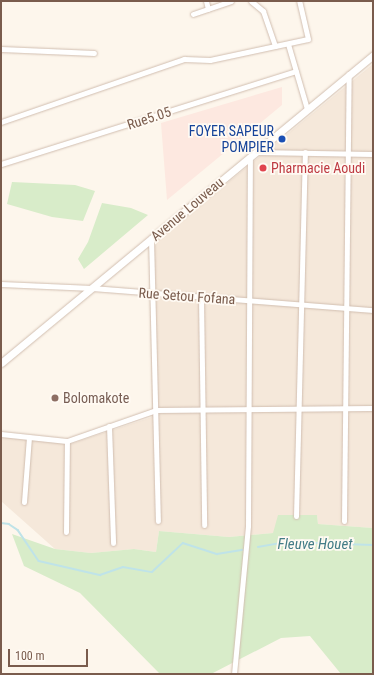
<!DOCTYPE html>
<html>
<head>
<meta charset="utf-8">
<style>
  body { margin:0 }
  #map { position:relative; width:374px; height:675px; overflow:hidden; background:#fdf6ec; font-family:"Roboto Condensed",sans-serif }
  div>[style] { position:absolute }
  .residential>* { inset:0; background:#f5e8da }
  .commercial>* { inset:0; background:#fde8e0 }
  .green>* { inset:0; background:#d8ecc9 }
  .stream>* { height:1.5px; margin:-0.75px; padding:0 0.75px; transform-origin:0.75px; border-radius:0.75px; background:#bfe3e8 }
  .roads { filter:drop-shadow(0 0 1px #d1beb0) drop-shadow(0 0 1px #d1beb0) }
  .street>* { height:5px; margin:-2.5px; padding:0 2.5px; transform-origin:2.5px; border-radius:2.5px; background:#fff }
  .secondary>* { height:7px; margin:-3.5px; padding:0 3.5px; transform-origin:3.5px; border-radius:3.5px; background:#fff }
  .dots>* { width:11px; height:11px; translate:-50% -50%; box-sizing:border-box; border:2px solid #fffaf3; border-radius:50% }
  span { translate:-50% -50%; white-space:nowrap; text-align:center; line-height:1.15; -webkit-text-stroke:3.5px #fffaf3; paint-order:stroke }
  .street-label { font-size:14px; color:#7a5c4d }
  .transit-label { font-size:14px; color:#164399 }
  .right { translate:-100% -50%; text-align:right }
  .health-label { font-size:14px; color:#be3a42 }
  .left { translate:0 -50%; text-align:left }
  .education-label { font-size:14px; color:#785e54 }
  .water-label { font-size:15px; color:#437c86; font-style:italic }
  .frame { position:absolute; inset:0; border:2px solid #7a5c4d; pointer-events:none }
  .scale { position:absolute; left:8px; top:649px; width:80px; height:18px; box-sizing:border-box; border:2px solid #7a5c4d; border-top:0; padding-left:5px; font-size:12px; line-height:14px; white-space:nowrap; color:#7a5c4d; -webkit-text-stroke:3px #fffaf3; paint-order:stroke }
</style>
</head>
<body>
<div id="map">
  <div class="residential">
    <div style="clip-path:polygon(373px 64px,373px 528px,318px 524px,317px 515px,273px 533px,229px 537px,159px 531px,156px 552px,134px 549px,91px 553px,55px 549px,1px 501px,1px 437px,70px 444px,152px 417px,149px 247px)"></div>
  </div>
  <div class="commercial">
    <div style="clip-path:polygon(282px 87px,282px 105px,167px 200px,161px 123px)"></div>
  </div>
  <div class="green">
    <div style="clip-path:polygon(12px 182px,75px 185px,95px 191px,83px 221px,52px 217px,7px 204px)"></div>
    <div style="clip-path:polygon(102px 203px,131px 208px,148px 215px,84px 269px,78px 259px,88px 242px)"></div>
    <div style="clip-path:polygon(278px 515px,317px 515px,318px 524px,373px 528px,373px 674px,341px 674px,310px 636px,281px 638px,211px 674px,160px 674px,80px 593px,24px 566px,12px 534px,55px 549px,91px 553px,134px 549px,156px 552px,159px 531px,229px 537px,273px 533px)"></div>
  </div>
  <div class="stream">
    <div style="left:1px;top:523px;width:8px;rotate:7deg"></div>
    <div style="left:9px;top:524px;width:11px;rotate:34deg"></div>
    <div style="left:18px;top:530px;width:37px;rotate:56deg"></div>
    <div style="left:39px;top:561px;width:63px;rotate:12.9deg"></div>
    <div style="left:100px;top:575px;width:24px;rotate:-19deg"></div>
    <div style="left:123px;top:567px;width:29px;rotate:10deg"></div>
    <div style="left:152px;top:572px;width:42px;rotate:-43.1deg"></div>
    <div style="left:183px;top:543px;width:36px;rotate:18deg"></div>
    <div style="left:217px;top:554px;width:26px;rotate:-9deg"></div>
    <div style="left:258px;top:547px;width:29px;rotate:-10deg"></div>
    <div style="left:287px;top:542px;width:86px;rotate:2deg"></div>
  </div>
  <div class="roads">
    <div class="street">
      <div style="left:206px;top:1px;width:8px;rotate:76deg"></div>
      <div style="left:251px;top:1px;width:16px;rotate:40deg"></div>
      <div style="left:263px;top:11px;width:37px;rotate:71deg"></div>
      <div style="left:193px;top:14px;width:40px;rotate:-18.9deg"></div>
      <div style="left:288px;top:44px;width:68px;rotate:73.7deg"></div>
      <div style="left:1px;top:49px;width:93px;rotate:2.5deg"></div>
      <div style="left:1px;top:122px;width:194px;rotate:-19deg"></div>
      <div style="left:184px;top:59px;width:26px;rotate:2deg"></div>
      <div style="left:210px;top:60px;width:100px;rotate:-12.1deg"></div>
      <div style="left:308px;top:39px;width:39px;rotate:-103deg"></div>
      <div style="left:256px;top:152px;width:117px;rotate:1deg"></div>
      <div style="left:1px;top:164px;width:309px;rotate:-17.5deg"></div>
      <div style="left:151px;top:238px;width:283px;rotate:88.6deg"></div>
      <div style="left:1px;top:284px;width:91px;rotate:2.5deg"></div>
      <div style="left:92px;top:288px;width:282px;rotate:4.5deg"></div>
      <div style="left:201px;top:297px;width:228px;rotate:89.2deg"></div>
      <div style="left:109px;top:426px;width:117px;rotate:88deg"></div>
      <div style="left:1px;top:434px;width:66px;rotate:6.1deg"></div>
      <div style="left:67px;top:441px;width:94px;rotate:-19.2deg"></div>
      <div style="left:156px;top:410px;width:217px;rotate:-0.5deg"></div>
      <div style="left:24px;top:502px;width:65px;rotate:-85.6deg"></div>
      <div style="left:296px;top:516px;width:364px;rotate:-88.6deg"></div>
      <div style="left:344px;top:521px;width:447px;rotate:-89.4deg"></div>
      <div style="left:66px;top:532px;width:91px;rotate:-89.4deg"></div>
      <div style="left:234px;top:674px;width:149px;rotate:-84.6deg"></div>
      <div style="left:248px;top:526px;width:369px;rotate:-89.7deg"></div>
    </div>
    <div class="secondary">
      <div style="left:1px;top:363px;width:483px;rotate:-39.6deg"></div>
    </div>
  </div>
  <div class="dots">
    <div style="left:282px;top:139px;background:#1a4fb4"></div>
    <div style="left:263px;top:168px;background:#e0444e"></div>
    <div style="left:55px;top:398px;background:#8d6e63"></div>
  </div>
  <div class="street-label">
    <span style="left:149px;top:118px;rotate:-18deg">Rue5.05</span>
    <span style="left:187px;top:209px;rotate:-40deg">Avenue Louveau</span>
    <span style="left:187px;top:296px;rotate:4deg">Rue Setou Fofana</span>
  </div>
  <div class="transit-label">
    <span class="right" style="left:274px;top:139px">FOYER SAPEUR<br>POMPIER</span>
  </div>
  <div class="health-label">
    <span class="left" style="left:271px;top:168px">Pharmacie Aoudi</span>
  </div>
  <div class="education-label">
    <span class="left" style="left:63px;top:398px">Bolomakote</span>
  </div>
  <div class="water-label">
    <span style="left:315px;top:545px">Fleuve Houet</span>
  </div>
  <div class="frame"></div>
  <div class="scale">100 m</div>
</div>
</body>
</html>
